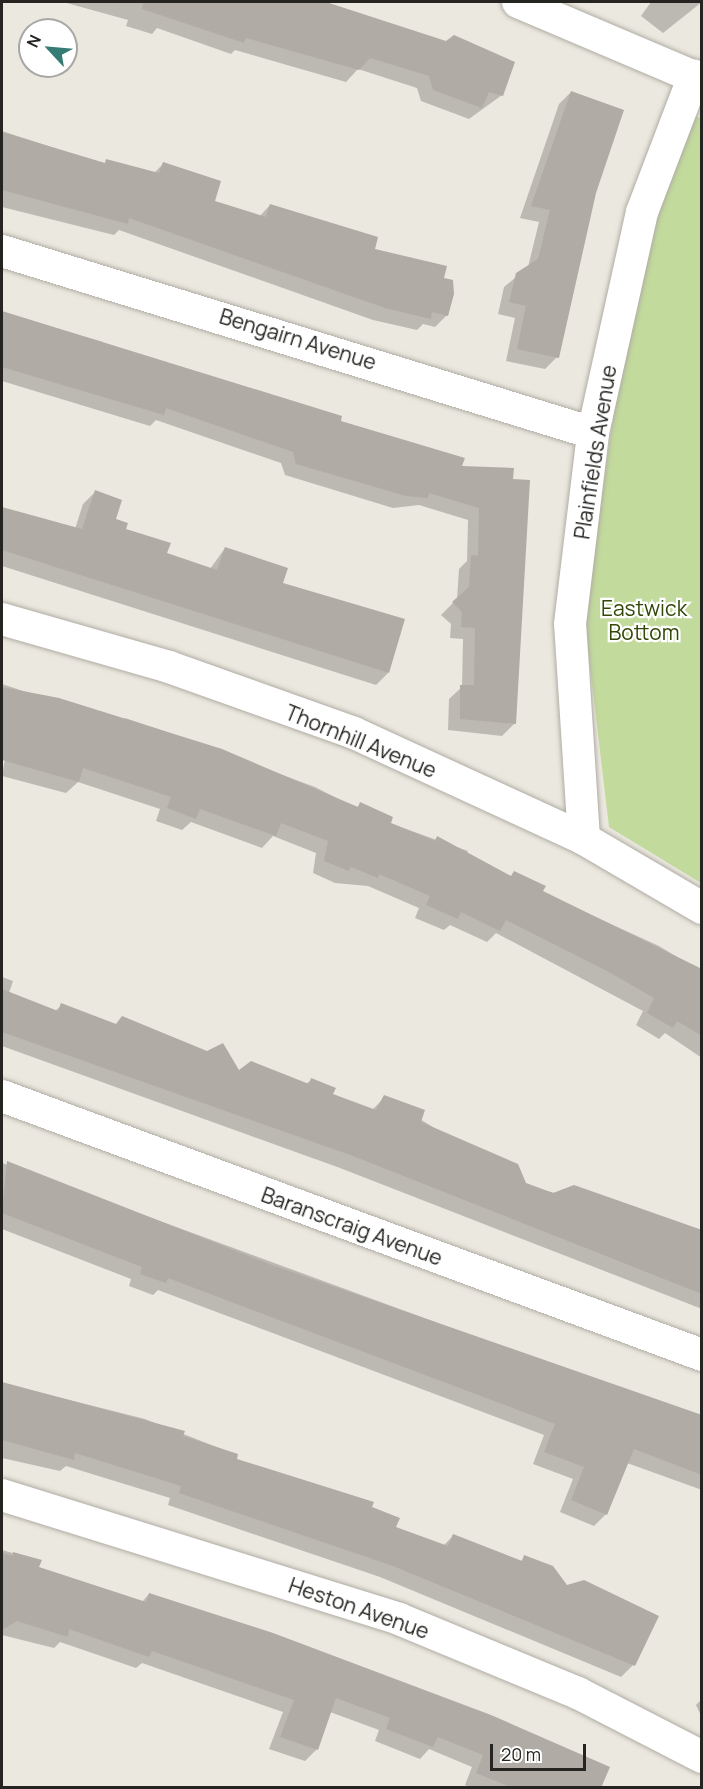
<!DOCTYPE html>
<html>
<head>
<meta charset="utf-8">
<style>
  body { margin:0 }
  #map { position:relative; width:703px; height:1789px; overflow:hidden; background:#ebe8df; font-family:Manrope,sans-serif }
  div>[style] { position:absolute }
  .green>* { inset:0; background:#c2da9c }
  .shadow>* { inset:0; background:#0003 }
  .building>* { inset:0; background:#b0aba4 }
  .roads { filter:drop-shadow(0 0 2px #b0aca4) drop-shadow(0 0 2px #b0aca4) }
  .minor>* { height:32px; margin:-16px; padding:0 16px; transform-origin:16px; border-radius:16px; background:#fff }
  span { translate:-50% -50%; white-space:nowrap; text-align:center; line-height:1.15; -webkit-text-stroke:4.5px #fff; paint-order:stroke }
  .street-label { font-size:21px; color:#252421 }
  .park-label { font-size:21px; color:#344708 }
  .frame { position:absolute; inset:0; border:3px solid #252421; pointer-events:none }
  .north { position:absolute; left:18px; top:18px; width:60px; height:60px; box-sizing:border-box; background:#fff; border:2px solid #a8a7a6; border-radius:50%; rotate:296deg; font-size:16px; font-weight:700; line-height:24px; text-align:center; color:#252421 }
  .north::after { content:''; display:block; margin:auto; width:21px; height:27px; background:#357c74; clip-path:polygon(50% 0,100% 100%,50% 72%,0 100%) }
  .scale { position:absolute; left:490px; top:1744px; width:96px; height:27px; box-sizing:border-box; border:3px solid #252421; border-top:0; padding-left:8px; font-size:18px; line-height:21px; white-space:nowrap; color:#252421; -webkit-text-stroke:4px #fff; paint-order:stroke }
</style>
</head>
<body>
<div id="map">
  <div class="green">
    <div style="clip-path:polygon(690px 113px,702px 119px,701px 883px,609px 827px,584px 616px,616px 399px,648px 248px)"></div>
  </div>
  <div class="shadow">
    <div style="clip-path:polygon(63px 2px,317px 2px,446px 42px,502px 95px,469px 119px,421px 101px,417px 88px,358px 69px,346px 82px,235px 50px,231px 54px,157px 28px,152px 34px,126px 26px,128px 20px)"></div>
    <div style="clip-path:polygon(651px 2px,702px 2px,663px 33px,641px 16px)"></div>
    <div style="clip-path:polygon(571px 92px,595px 192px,557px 357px,545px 369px,506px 361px,515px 318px,498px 314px,504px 287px,528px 267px,539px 222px,520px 218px,559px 104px)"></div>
    <div style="clip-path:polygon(2px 131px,103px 164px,154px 173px,163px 164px,213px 201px,260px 216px,270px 205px,443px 279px,447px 315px,435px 327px,423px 324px,417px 330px,373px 320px,119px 230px,114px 235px,2px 207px)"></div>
    <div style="clip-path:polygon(2px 313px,103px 342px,102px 348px,339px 422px,460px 468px,512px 470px,514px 724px,502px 736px,448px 730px,449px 699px,462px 687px,463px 639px,450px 638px,451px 624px,441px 615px,457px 599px,459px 569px,467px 561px,468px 520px,419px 505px,393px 508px,285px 475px,281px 463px,156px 420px,150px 426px,2px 381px)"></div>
    <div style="clip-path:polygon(95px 492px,124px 530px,165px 554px,210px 569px,225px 548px,281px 584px,388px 673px,376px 685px,2px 566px,2px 509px,75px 529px,83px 504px)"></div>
    <div style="clip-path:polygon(2px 684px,120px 723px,125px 718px,158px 729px,315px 787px,356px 808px,361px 804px,389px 823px,468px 851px,466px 855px,510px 877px,514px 873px,541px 892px,659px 946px,702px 972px,702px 1058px,665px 1033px,659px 1039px,636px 1025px,643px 1011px,496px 933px,487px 942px,450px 925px,444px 930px,415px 918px,419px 908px,368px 886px,335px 883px,313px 873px,316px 853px,273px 836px,262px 848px,191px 822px,182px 830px,156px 821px,160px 809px,78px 782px,66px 793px,2px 776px,7px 747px,2px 745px)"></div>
    <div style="clip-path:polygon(2px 977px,13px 981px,9px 993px,55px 1011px,62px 1005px,238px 1072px,306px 1084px,311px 1080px,331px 1095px,372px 1110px,385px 1097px,525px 1185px,702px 1233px,702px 1309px,340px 1168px,2px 1046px)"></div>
    <div style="clip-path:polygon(2px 1163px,702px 1420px,702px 1490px,627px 1463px,606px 1514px,594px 1526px,560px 1512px,573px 1479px,533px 1464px,544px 1435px,158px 1290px,153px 1295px,129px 1286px,131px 1279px,2px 1229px)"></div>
    <div style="clip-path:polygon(2px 1383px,145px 1419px,237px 1455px,235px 1460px,370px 1508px,394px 1528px,443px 1546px,453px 1536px,520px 1562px,525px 1557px,633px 1665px,621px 1677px,380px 1577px,168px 1505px,170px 1498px,66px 1466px,60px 1471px,2px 1458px)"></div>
    <div style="clip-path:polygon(2px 1550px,40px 1561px,37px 1568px,142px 1602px,149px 1594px,599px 1788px,471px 1788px,465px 1785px,472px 1767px,429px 1749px,420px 1759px,375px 1741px,379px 1730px,330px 1712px,317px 1749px,305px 1761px,269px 1749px,283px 1712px,142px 1663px,136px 1668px,60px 1642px,54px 1648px,2px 1635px)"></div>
    <div style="clip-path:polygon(702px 1699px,702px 1718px,696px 1705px)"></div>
  </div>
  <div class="building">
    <div style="clip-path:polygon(143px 2px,326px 2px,446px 41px,454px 35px,515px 62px,503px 96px,489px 92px,482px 108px,433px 90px,429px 76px,370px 58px,359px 70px,246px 38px,244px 43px,142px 9px)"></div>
    <div style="clip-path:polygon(571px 91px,624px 110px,596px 193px,559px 358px,517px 349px,526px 306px,509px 302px,516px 273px,538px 259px,550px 210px,531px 206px)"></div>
    <div style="clip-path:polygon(2px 132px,105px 163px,106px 159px,159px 173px,163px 162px,221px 181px,215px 201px,266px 217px,270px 204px,378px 237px,375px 249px,447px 266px,444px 278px,453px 280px,454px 294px,448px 316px,432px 312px,431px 319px,385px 308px,129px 218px,128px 224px,2px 190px)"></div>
    <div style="clip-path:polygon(2px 311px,342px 416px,341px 421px,465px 458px,462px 466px,514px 468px,513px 479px,530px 480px,516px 724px,460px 719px,460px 685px,474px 685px,475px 628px,461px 627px,462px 612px,452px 602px,469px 587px,471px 555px,478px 556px,479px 508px,429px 493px,428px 498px,406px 496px,372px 486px,296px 464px,293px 452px,166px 408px,164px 415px,2px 367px)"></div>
    <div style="clip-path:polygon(95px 490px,122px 500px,116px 519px,128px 523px,126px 529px,171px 543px,167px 553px,217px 570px,225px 547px,288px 568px,283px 583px,405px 619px,389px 673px,2px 550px,2px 507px,82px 529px)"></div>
    <div style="clip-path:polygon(2px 687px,59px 698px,222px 749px,358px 807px,360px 802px,393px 817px,391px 823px,435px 841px,437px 836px,511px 876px,514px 871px,546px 886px,543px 891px,702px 969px,702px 1036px,677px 1021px,673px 1028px,647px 1013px,654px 998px,609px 972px,506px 920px,500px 931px,461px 912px,458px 919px,426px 905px,430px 896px,379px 874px,378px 878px,351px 867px,349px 871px,324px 861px,328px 841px,281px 823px,276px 836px,200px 809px,196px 819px,167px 808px,171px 797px,83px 768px,79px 782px,2px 760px)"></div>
    <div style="clip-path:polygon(2px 989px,58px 1011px,61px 1003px,116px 1024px,122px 1016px,207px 1051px,223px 1043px,239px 1070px,251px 1061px,309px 1084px,311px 1078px,336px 1088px,333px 1094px,376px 1110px,384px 1095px,425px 1110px,421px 1122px,518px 1164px,526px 1183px,553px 1193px,574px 1185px,702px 1230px,702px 1294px,353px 1156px,2px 1032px)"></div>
    <div style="clip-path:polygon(7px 1161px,272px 1265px,702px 1415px,702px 1475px,634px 1449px,607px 1515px,571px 1500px,584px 1467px,544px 1452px,555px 1424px,168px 1278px,166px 1283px,140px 1274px,142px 1267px,2px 1213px)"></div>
    <div style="clip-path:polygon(2px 1382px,185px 1431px,183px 1436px,238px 1454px,237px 1459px,374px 1502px,372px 1507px,400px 1518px,396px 1527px,448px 1546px,453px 1534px,522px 1561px,524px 1555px,553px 1566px,567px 1585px,584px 1580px,659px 1616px,635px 1666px,393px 1566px,179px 1493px,181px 1486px,75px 1453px,74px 1460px,2px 1440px)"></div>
    <div style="clip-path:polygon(13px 1552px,42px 1560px,39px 1567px,146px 1602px,149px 1593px,273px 1633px,491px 1715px,610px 1767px,601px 1788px,513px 1788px,476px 1773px,483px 1755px,438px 1737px,433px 1747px,386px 1729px,390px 1718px,336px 1698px,318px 1750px,280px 1737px,294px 1700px,152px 1651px,149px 1657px,69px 1629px,68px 1637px,17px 1621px,2px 1630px,2px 1553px,13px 1556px)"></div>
  </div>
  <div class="roads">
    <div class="minor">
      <div style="left:518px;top:2px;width:200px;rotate:23deg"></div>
      <div style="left:2px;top:251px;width:618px;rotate:17.12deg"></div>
      <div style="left:2px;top:619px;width:174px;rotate:16deg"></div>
      <div style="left:169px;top:667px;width:196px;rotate:19.6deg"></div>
      <div style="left:354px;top:733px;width:253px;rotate:24.7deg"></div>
      <div style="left:584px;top:839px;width:137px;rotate:30.3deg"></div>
      <div style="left:584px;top:839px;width:215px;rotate:-93.7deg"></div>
      <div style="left:570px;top:624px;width:192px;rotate:-83.1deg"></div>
      <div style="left:593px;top:433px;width:226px;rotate:-77.5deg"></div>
      <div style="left:642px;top:212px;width:146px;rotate:-69.1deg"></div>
      <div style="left:2px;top:1096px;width:746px;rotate:20.3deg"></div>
      <div style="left:2px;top:1495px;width:416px;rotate:17.3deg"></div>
      <div style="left:399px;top:1619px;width:194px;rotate:22.5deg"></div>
      <div style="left:578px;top:1693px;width:140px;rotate:27.3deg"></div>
    </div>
  </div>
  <div class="street-label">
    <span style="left:298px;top:339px;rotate:17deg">Bengairn Avenue</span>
    <span style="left:595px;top:452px;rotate:-81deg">Plainfields Avenue</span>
    <span style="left:361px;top:741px;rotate:22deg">Thornhill Avenue</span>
    <span style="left:352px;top:1226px;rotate:20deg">Baranscraig Avenue</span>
    <span style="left:359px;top:1608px;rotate:19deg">Heston Avenue</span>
  </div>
  <div class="park-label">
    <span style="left:644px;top:620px">Eastwick<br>Bottom</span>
  </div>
  <div class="frame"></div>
  <div class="north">N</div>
  <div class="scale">20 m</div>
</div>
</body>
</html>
